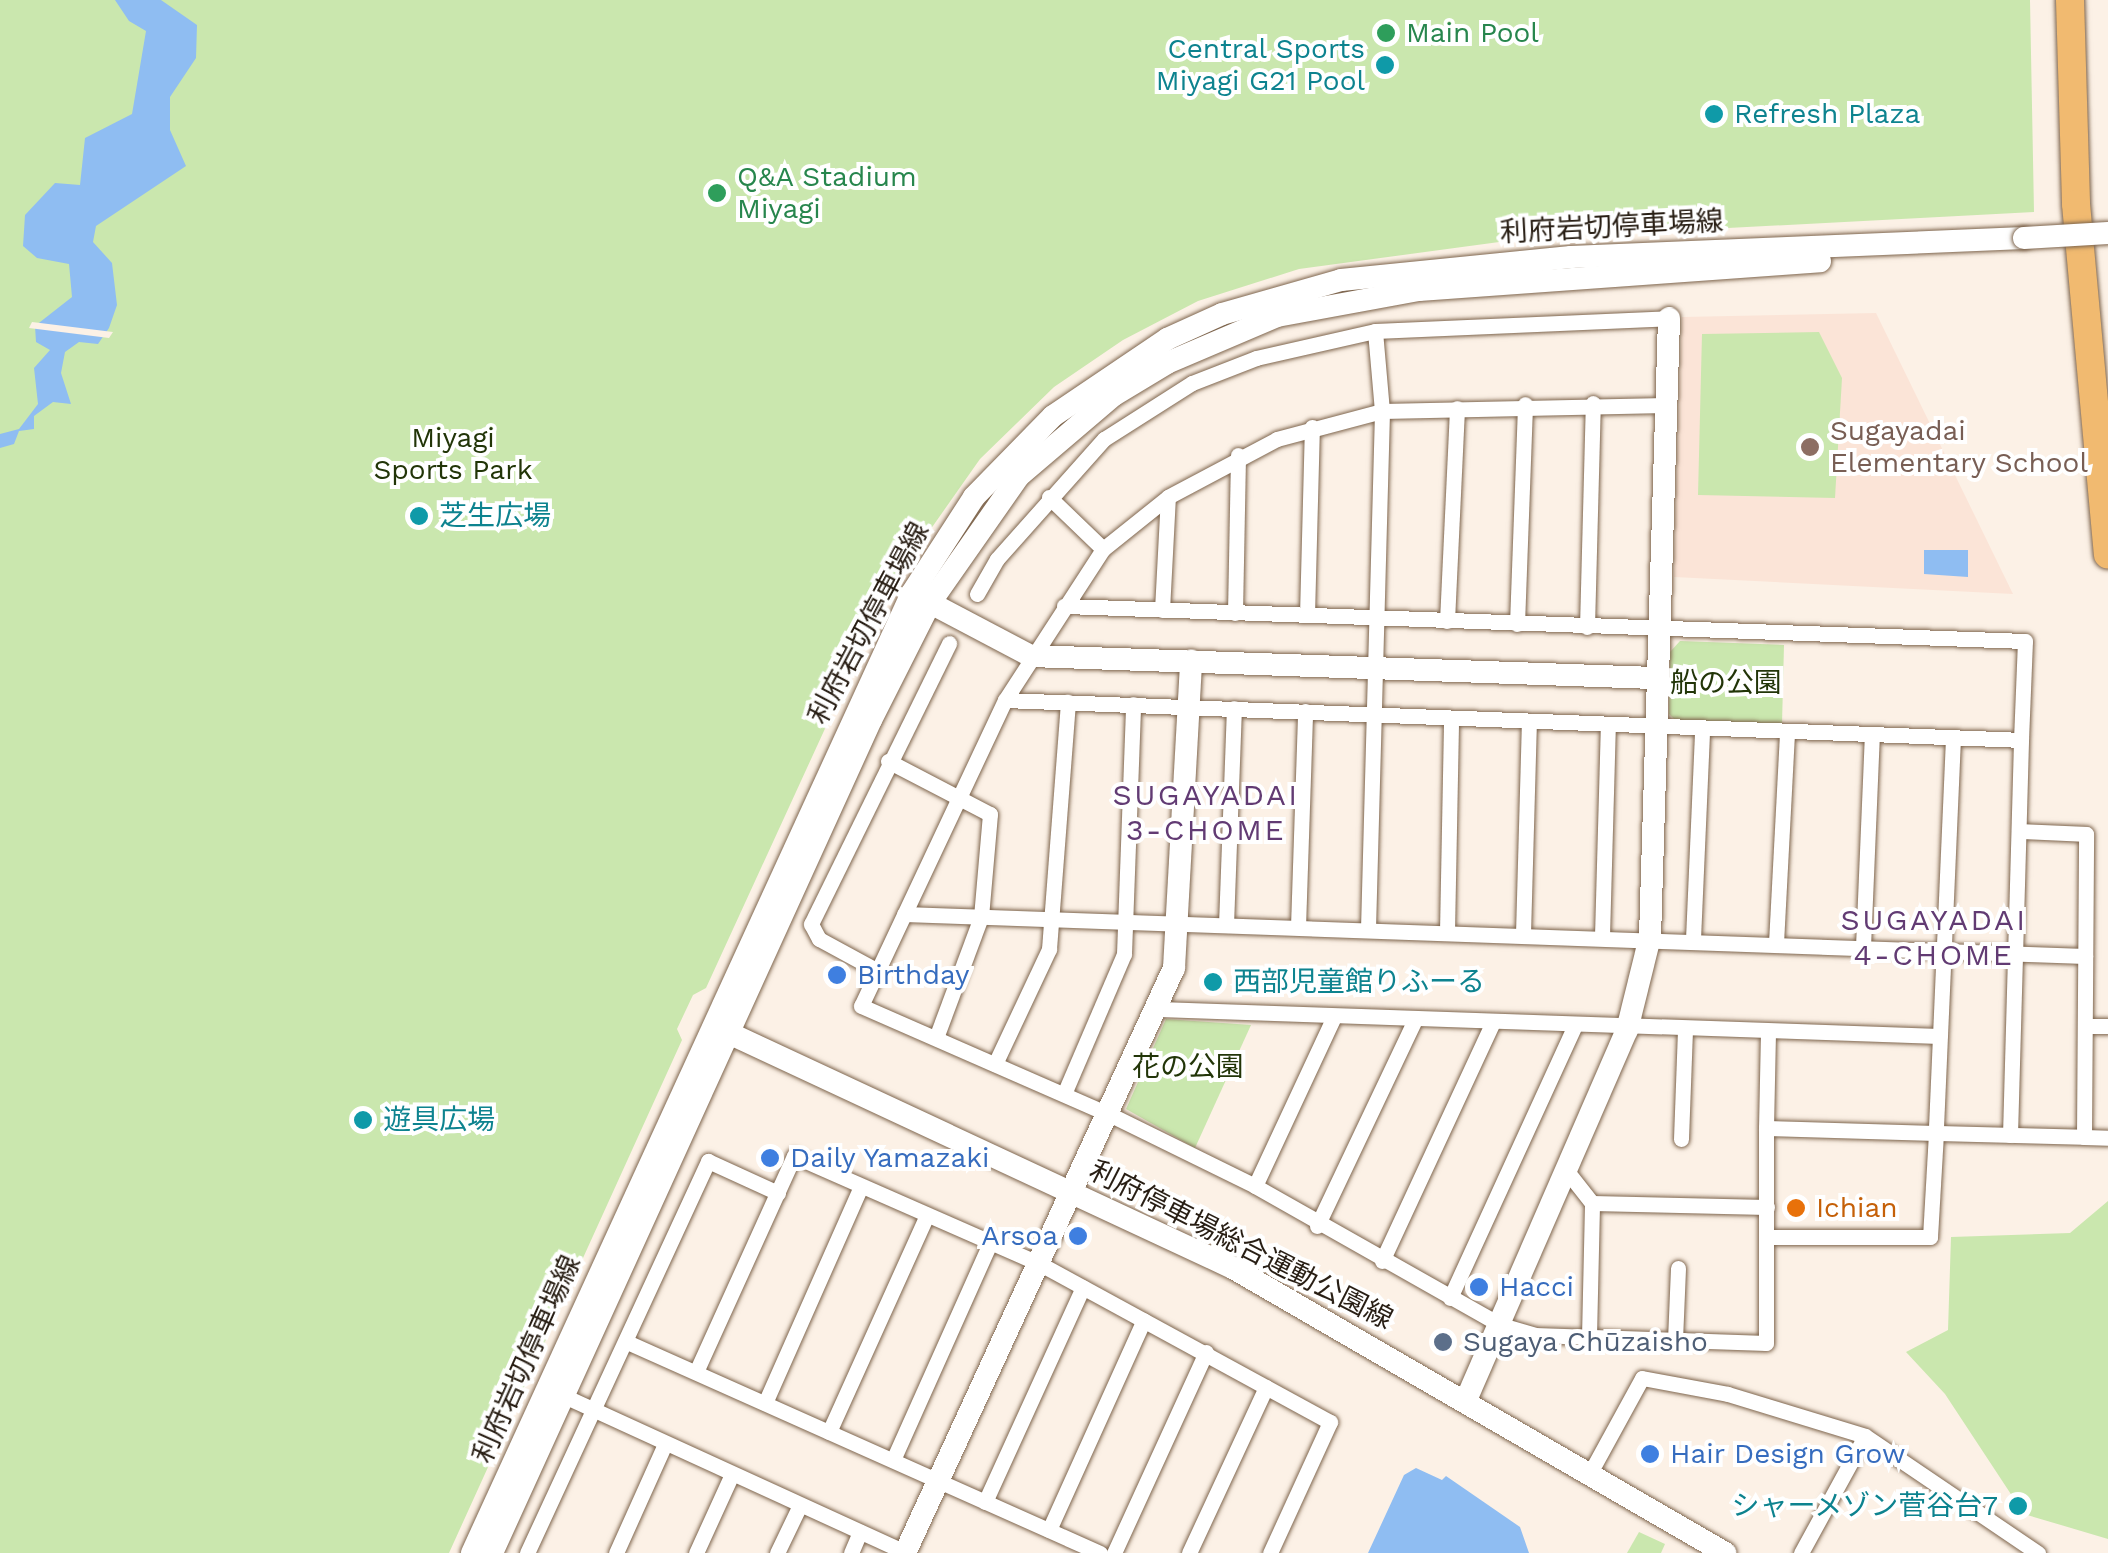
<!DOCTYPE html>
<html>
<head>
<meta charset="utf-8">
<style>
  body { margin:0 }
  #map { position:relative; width:2108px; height:1553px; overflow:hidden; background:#fcf1e6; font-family:"Work Sans","Noto Sans JP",sans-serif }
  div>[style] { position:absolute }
  .education>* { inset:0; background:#fbe4d7 }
  .green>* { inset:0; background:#cae7ae }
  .water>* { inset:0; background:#8fbdf2 }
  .pier>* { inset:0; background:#fcf1e6 }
  .roads { filter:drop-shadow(0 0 2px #7e654d) drop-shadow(0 0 2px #7e654d) }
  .street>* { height:15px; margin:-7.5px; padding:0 7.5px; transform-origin:7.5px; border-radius:7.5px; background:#fff }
  .secondary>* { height:22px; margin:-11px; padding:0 11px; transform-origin:11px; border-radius:11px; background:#fff }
  .highway>* { height:28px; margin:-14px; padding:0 14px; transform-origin:14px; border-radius:14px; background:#f1ba70 }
  .bridges { filter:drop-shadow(0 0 2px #7e654d) drop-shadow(0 0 2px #7e654d) }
  .secondary-bridge>* { height:22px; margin:-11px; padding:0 11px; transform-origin:11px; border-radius:11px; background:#fff }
  .dots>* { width:28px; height:28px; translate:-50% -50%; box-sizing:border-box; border:5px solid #fff; border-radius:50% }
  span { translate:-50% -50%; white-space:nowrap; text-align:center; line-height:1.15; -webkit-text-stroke:8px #fff; paint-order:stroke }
  .leisure-label { font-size:28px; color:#27864d }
  .left { translate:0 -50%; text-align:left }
  .culture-label { font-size:28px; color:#0d838f }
  .right { translate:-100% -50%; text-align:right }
  .street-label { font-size:28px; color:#281e14 }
  .education-label { font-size:28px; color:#785e54 }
  .park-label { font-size:28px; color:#223508 }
  .shop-label { font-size:28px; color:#366cbe }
  .food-label { font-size:28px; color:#c56008 }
  .service-label { font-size:28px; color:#4e5e75 }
  .neighbourhood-label { font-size:30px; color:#623b73; letter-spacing:2.5px }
</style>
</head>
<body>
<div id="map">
  <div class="education">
    <div style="clip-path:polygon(1876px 313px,2013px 594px,1674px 577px,1682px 317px)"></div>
  </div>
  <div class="green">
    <div style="clip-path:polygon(0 0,2030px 0,2034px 212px,1576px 236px,1566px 236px,1557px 217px,1527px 219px,1514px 240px,1299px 269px,1198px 301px,1123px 340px,1054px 387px,980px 459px,890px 587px,706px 988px,693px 995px,677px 1029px,682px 1040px,449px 1553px,0 1553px)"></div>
    <div style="clip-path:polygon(1819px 332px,1842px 378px,1835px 498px,1698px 495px,1702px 334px)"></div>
    <div style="clip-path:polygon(1680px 641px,1784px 645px,1782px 724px,1678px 723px,1669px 714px,1670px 652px)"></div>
    <div style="clip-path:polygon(1166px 1019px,1251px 1025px,1195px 1148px,1126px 1109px)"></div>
    <div style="clip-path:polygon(2108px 1201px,2108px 1539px,2024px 1514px,1945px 1394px,1906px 1352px,1948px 1330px,1951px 1237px,2070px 1233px)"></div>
    <div style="clip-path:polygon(1639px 1532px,1665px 1544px,1661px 1553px,1627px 1553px)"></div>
  </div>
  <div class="water">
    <div style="clip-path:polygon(115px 0,161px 0,197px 25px,196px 58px,170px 97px,170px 130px,186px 166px,96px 226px,93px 242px,112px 263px,117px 305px,109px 328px,98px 344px,79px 342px,65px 352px,61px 373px,71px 404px,53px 402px,34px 416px,34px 429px,19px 431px,14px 444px,0 448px,0 434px,19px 429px,38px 404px,34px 368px,50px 350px,36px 342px,35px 326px,72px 297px,69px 264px,37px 258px,23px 246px,25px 215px,55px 183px,80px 185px,85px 138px,132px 114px,146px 31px,129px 21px)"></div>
    <div style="clip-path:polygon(1924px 550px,1968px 550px,1968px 577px,1924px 574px)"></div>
    <div style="clip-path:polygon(1416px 1468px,1442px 1480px,1446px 1476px,1520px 1527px,1529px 1553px,1368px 1553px,1404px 1475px)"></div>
  </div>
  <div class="pier">
    <div style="clip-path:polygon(32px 322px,113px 332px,109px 338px,29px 328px)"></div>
  </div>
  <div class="roads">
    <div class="street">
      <div style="left:1666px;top:405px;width:284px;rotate:178.8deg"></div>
      <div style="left:1382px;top:411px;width:109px;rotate:165.1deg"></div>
      <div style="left:1277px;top:439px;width:123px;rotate:152deg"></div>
      <div style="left:1168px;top:497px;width:83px;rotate:141.3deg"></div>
      <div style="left:1103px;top:549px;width:180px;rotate:123deg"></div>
      <div style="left:1005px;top:700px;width:338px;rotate:115.2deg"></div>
      <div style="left:861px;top:1006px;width:273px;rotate:23.6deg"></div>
      <div style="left:1111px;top:1115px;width:161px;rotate:26.2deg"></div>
      <div style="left:1255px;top:1186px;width:283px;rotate:29.5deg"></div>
      <div style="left:1501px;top:1325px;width:35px;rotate:16deg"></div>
      <div style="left:1535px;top:1335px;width:231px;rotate:2deg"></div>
      <div style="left:1766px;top:1343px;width:215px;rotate:-90deg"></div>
      <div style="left:1766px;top:1128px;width:170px;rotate:1.7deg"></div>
      <div style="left:1936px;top:1133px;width:104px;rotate:93.3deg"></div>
      <div style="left:1930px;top:1237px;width:162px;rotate:180deg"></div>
      <div style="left:1049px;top:497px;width:75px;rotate:43.9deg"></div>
      <div style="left:977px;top:594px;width:40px;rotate:-60.3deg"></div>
      <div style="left:997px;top:559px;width:161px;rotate:-48.3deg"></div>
      <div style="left:1104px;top:439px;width:104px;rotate:-32.5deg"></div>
      <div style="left:1192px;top:383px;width:69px;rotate:-21.3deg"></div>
      <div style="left:1256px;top:358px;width:122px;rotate:-12.8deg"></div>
      <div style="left:1375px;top:331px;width:294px;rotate:-2.5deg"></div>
      <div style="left:1162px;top:610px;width:113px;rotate:-87deg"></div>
      <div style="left:1235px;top:613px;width:158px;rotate:-88.9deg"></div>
      <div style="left:1307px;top:615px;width:188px;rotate:-88.5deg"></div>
      <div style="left:1447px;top:621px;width:213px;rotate:-87.3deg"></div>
      <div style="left:1517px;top:624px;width:220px;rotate:-87.9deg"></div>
      <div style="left:1587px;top:627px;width:224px;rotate:-88.5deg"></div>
      <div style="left:1005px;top:700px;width:1017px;rotate:2.25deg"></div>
      <div style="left:2021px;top:740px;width:99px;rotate:-87.7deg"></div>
      <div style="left:2025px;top:641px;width:962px;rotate:-177.91deg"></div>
      <div style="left:1953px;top:738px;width:395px;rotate:92.5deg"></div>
      <div style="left:1936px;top:1133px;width:148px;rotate:1.5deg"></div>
      <div style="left:2084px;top:1137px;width:303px;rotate:-89.6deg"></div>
      <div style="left:2086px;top:834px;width:67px;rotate:-177.4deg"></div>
      <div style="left:888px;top:761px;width:115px;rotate:27.5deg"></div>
      <div style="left:990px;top:814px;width:103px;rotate:95deg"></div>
      <div style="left:981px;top:917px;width:129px;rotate:110.4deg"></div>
      <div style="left:904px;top:914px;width:1182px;rotate:2.04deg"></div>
      <div style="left:1226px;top:925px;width:217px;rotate:-87.9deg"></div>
      <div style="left:1298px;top:927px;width:216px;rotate:-88.1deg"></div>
      <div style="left:1368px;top:929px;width:518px;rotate:-88.45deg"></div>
      <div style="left:1382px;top:411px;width:80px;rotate:-95deg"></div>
      <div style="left:1447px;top:932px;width:214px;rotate:-88.9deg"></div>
      <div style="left:1523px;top:934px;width:212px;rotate:-88.4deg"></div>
      <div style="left:1602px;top:936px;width:210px;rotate:-88.4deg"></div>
      <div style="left:1693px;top:939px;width:210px;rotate:-87.5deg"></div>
      <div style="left:1776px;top:943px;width:211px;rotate:-87deg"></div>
      <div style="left:1863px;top:947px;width:212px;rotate:-87.6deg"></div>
      <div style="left:878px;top:971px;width:67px;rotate:-151.5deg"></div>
      <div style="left:819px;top:939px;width:17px;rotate:-118deg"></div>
      <div style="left:811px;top:924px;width:313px;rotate:-63.8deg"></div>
      <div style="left:1159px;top:1009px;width:781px;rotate:1.98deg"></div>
      <div style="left:2085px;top:1026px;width:23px"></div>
      <div style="left:995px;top:1064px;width:127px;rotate:-64.8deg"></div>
      <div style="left:1049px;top:949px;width:248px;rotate:-85.6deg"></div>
      <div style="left:1064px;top:1094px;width:152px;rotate:-66.8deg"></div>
      <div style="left:1124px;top:954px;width:250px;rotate:-87.9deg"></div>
      <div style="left:1766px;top:1128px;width:95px;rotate:-88.8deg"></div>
      <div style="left:2010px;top:1135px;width:395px;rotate:-88.4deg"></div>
      <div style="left:2084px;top:1137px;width:24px;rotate:2deg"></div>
      <div style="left:1681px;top:1139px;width:108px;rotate:-87.9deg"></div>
      <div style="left:1566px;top:1170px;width:42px;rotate:51.8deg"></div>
      <div style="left:1592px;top:1203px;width:175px;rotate:1.3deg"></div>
      <div style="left:1255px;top:1186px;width:184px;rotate:-65deg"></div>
      <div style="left:1317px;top:1226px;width:228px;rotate:-64.6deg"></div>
      <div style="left:1382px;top:1261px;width:261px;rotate:-65.1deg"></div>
      <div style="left:1450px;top:1298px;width:298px;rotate:-65.4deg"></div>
      <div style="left:1589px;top:1337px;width:134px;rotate:-88.7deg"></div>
      <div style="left:1675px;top:1340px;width:72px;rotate:-87.6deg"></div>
      <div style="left:627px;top:1342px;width:518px;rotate:24.04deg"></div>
      <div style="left:696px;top:1372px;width:237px;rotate:-65.6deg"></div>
      <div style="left:794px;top:1156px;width:271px;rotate:23.7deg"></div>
      <div style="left:1042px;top:1265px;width:328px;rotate:28.6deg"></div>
      <div style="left:1330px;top:1422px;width:144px;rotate:114.6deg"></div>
      <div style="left:564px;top:1396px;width:377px;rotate:24.6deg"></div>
      <div style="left:765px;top:1403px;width:237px;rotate:-66.1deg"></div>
      <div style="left:829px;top:1432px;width:238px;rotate:-65.7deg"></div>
      <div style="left:893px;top:1460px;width:238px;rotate:-65.9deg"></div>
      <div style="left:1590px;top:1473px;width:108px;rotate:-61.3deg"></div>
      <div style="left:1642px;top:1378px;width:87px;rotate:10.5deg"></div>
      <div style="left:1728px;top:1394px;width:143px;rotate:17deg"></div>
      <div style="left:1865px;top:1436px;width:209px;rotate:34.1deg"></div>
      <div style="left:985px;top:1502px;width:236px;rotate:-65.5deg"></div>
      <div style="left:1049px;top:1530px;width:230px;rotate:-65.7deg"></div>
      <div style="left:527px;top:1553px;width:432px;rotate:-65.2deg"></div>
      <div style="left:708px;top:1161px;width:77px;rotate:24.6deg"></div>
      <div style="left:616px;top:1553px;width:120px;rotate:-65.8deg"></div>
      <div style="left:696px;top:1553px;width:87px;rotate:-65.5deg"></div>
      <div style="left:777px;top:1553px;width:53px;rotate:-64.4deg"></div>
      <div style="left:851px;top:1553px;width:23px;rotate:-67deg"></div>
      <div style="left:1114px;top:1553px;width:221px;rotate:-65.4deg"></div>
      <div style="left:1189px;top:1553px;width:183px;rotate:-65.1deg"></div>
      <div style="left:1801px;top:1553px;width:133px;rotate:-61.3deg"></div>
    </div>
    <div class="secondary">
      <div style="left:919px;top:597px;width:127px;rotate:27.8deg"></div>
      <div style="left:1031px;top:656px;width:624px;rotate:2.02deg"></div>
      <div style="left:718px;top:1028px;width:568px;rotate:24.99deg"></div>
      <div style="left:1233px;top:1268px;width:569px;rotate:30.08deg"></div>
      <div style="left:1466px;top:1400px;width:404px;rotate:-66.5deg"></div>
      <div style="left:1627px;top:1030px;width:96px;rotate:-76.1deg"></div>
      <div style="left:1650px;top:937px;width:619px;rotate:-88.24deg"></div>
      <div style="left:472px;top:1553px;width:1056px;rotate:-65.38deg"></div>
      <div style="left:912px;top:593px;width:114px;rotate:-57.1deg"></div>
      <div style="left:974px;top:497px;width:113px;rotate:-45.7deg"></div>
      <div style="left:1053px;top:416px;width:138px;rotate:-34deg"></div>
      <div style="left:1167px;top:339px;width:60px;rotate:-24.4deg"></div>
      <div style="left:1222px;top:314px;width:124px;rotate:-15.9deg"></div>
      <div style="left:1341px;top:280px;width:231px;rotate:-5.7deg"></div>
      <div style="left:1571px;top:257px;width:453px;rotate:-2.4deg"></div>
      <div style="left:492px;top:1553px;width:915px;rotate:-65.54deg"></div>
      <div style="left:871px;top:720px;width:131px;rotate:-63.2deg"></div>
      <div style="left:930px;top:603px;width:155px;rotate:-55deg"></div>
      <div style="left:1019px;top:476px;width:125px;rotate:-40.5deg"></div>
      <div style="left:1114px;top:395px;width:62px;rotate:-31.1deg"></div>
      <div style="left:1167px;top:363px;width:120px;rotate:-23.1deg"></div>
      <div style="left:1277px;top:316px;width:144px;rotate:-10.4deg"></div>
      <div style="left:1419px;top:290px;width:402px;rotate:-4.1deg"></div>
      <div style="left:905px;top:1553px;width:644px;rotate:-65.31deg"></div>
      <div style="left:1174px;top:968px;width:308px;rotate:-86.8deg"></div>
    </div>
    <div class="highway">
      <div style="left:2070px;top:0;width:204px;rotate:88.3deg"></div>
      <div style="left:2076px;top:204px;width:352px;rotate:84.8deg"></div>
    </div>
  </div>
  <div class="bridges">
    <div class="secondary-bridge">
      <div style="left:2024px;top:238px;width:84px;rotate:-3.4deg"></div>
    </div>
  </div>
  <div class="dots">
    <div style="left:1386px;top:33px;background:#2e9e5b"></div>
    <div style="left:1385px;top:65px;background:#0f9aa8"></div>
    <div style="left:1714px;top:114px;background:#0f9aa8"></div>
    <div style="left:717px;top:193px;background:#2e9e5b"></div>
    <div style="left:1810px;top:447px;background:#8d6e63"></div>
    <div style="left:419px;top:516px;background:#0f9aa8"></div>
    <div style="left:837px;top:975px;background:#3f7fe0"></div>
    <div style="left:1213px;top:982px;background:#0f9aa8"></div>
    <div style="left:363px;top:1120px;background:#0f9aa8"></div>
    <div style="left:770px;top:1158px;background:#3f7fe0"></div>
    <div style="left:1796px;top:1208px;background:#e8710a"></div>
    <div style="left:1078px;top:1236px;background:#3f7fe0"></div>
    <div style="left:1479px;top:1287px;background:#3f7fe0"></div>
    <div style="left:1443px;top:1342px;background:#5c6f8a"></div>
    <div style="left:1650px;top:1454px;background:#3f7fe0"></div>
    <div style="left:2018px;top:1506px;background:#0f9aa8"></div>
  </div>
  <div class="leisure-label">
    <span class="left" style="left:1406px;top:33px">Main Pool</span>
    <span class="left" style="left:737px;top:193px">Q&amp;A Stadium<br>Miyagi</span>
  </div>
  <div class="culture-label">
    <span class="right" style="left:1365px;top:65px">Central Sports<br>Miyagi G21 Pool</span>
    <span class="left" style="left:1734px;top:114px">Refresh Plaza</span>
    <span class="left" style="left:439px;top:516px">芝生広場</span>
    <span class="left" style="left:1233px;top:982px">西部児童館りふーる</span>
    <span class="left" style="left:383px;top:1120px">遊具広場</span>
    <span class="right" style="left:1998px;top:1506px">シャーメゾン菅谷台7</span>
  </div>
  <div class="street-label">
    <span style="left:1612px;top:227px;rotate:-3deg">利府岩切停車場線</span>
    <span style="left:869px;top:623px;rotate:-62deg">利府岩切停車場線</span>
    <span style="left:1241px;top:1245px;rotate:27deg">利府停車場総合運動公園線</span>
    <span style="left:527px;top:1359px;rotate:-66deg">利府岩切停車場線</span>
  </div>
  <div class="education-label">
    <span class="left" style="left:1830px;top:447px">Sugayadai<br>Elementary School</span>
  </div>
  <div class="park-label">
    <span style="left:453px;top:454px">Miyagi<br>Sports Park</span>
    <span style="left:1726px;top:683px">船の公園</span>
    <span style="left:1188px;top:1067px">花の公園</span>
  </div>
  <div class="shop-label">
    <span class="left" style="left:857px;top:975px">Birthday</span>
    <span class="left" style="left:790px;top:1158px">Daily Yamazaki</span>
    <span class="right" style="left:1058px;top:1236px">Arsoa</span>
    <span class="left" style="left:1499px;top:1287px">Hacci</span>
    <span class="left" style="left:1670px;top:1454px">Hair Design Grow</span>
  </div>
  <div class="food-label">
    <span class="left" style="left:1816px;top:1208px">Ichian</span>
  </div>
  <div class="service-label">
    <span class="left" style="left:1463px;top:1342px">Sugaya Chūzaisho</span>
  </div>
  <div class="neighbourhood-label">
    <span style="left:1206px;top:812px">SUGAYADAI<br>3-CHOME</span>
    <span style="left:1934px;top:937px">SUGAYADAI<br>4-CHOME</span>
  </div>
</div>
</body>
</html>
